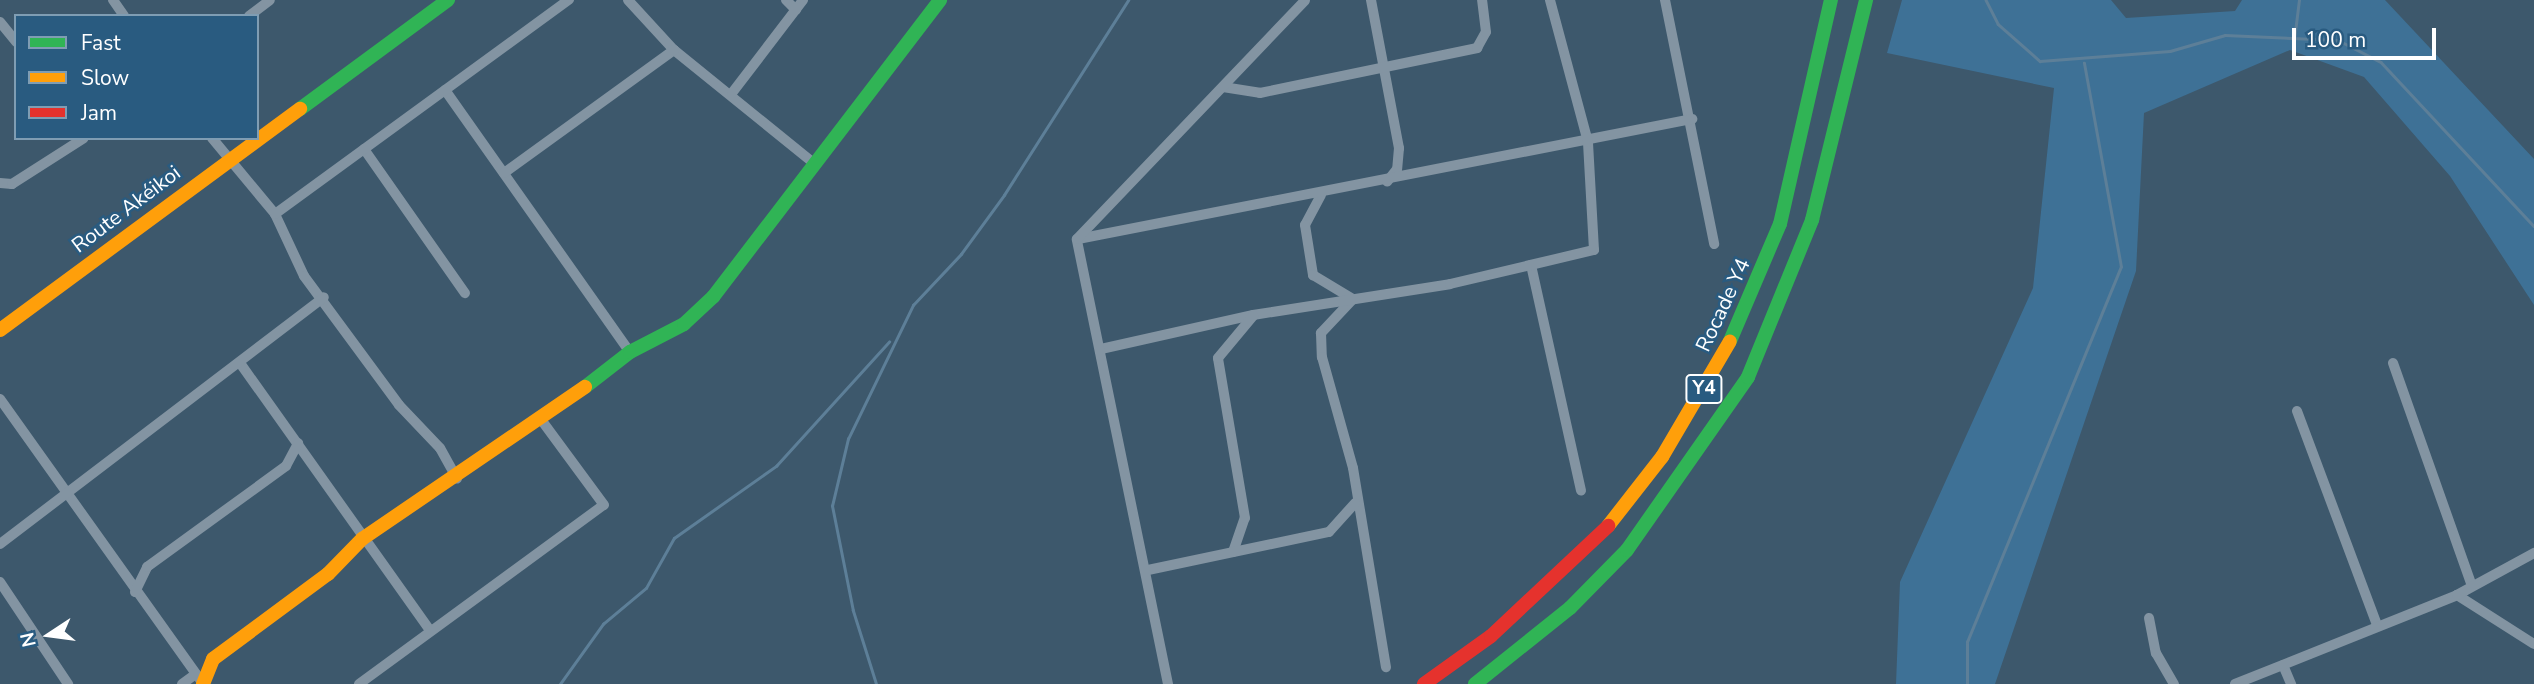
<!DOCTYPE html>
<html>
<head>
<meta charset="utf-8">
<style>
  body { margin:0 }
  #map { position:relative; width:2534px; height:684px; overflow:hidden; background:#3d586c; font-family:"Nunito Sans",sans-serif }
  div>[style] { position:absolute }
  .green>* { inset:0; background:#3e7196 }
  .stream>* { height:2.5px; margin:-1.25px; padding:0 1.25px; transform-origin:1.25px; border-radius:1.25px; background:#5d7f98 }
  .street>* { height:10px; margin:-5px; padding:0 5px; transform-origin:5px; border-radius:5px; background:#8394a2 }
  .fast>* { height:14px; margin:-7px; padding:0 7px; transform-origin:7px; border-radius:7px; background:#30b455 }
  .slow>* { height:14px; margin:-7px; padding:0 7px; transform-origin:7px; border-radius:7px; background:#ff9f0a }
  .jam>* { height:14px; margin:-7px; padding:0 7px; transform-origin:7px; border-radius:7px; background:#e5322d }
  span { translate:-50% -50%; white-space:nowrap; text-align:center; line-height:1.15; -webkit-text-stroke:5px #295b80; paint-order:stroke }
  .shield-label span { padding:2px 5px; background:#295b80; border:2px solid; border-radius:5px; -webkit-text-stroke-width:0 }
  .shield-label { font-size:19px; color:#fff; font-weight:700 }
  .street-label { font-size:21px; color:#fff }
  .legend { position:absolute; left:14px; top:14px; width:245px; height:126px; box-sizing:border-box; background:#295b80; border:2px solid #7f9db3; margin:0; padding:9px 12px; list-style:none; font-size:21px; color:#fff }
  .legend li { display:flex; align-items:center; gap:14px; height:35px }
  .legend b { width:35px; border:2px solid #7f9db3 }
  .north { position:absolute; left:14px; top:600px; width:70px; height:70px; -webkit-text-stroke:5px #295b80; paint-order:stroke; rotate:257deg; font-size:19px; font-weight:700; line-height:28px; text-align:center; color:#fff }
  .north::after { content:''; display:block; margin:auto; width:24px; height:32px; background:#fff; clip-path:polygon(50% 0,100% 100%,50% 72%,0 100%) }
  .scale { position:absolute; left:2292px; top:28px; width:144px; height:32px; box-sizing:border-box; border:4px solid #fff; border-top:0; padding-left:9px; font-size:21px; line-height:24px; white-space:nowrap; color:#fff; -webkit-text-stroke:5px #295b80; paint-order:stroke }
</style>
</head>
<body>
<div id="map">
  <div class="green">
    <div style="clip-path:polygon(1902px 0,2111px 0,2126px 18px,2235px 11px,2242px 0,2385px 0,2534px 159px,2534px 305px,2450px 176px,2364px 77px,2290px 50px,2144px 113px,2136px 271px,1995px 684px,1896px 684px,1900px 582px,2033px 288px,2054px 88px,1887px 53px)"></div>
  </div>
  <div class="stream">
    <div style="left:1986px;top:0;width:27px;rotate:63deg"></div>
    <div style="left:1998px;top:24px;width:56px;rotate:41.4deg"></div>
    <div style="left:2040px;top:61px;width:130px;rotate:-4.4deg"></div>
    <div style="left:2170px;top:51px;width:57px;rotate:-16.2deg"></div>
    <div style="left:2225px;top:35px;width:113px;rotate:2.5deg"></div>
    <div style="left:2338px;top:40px;width:48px;rotate:27.1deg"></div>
    <div style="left:2381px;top:62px;width:224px;rotate:47deg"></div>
    <div style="left:2294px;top:40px;width:40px;rotate:-82.9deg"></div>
    <div style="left:560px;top:684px;width:74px;rotate:-54.4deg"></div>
    <div style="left:603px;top:624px;width:56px;rotate:-39.9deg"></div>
    <div style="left:646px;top:588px;width:57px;rotate:-60.8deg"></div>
    <div style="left:674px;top:538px;width:125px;rotate:-35.2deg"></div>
    <div style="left:776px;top:466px;width:168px;rotate:-47.7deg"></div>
    <div style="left:876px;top:684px;width:77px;rotate:-107.5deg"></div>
    <div style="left:853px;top:611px;width:107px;rotate:-101.3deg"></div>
    <div style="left:832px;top:506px;width:69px;rotate:-76.6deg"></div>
    <div style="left:848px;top:439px;width:149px;rotate:-64.1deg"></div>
    <div style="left:913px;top:305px;width:70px;rotate:-46.7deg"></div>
    <div style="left:961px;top:254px;width:73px;rotate:-53.9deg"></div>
    <div style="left:1004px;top:195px;width:231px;rotate:-57.5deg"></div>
    <div style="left:1967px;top:684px;width:42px;rotate:-90deg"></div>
    <div style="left:1967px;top:642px;width:405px;rotate:-67.7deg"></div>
    <div style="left:2121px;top:267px;width:207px;rotate:-100.3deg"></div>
  </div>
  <div class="street">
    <div style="left:113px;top:0;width:19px;rotate:55deg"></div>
    <div style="left:628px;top:0;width:68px;rotate:47.4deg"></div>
    <div style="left:674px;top:50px;width:181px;rotate:39deg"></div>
    <div style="left:786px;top:0;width:14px;rotate:45deg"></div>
    <div style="left:1371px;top:0;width:151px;rotate:79.3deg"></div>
    <div style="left:1399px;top:148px;width:21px;rotate:95deg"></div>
    <div style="left:1397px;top:169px;width:16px;rotate:128deg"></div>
    <div style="left:1665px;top:0;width:249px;rotate:78.6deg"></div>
    <div style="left:249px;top:16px;width:26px;rotate:-37deg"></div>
    <div style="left:0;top:22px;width:26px;rotate:51deg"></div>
    <div style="left:1223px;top:87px;width:37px;rotate:9deg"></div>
    <div style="left:1260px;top:93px;width:222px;rotate:-11.7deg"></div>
    <div style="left:1477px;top:48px;width:18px;rotate:-61deg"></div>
    <div style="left:1486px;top:32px;width:32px;rotate:-97deg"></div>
    <div style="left:445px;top:90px;width:321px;rotate:54.8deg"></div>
    <div style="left:732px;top:93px;width:117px;rotate:-52.6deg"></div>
    <div style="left:212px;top:138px;width:99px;rotate:50.3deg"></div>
    <div style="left:275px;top:214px;width:68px;rotate:64.9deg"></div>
    <div style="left:304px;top:276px;width:160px;rotate:53.6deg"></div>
    <div style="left:399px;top:405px;width:59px;rotate:46.4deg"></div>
    <div style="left:440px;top:448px;width:35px;rotate:61deg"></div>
    <div style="left:364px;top:149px;width:176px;rotate:55deg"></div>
    <div style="left:504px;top:173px;width:210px;rotate:-35.9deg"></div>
    <div style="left:0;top:183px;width:12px;rotate:5deg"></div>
    <div style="left:12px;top:184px;width:85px;rotate:-32.6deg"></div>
    <div style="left:1321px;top:195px;width:34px;rotate:118deg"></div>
    <div style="left:1305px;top:225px;width:51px;rotate:80.9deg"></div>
    <div style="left:1313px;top:275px;width:47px;rotate:31deg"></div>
    <div style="left:1353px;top:299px;width:47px;rotate:133.3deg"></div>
    <div style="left:1321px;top:333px;width:24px;rotate:88deg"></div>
    <div style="left:1322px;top:357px;width:115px;rotate:74.4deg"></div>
    <div style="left:1353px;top:468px;width:202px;rotate:80.6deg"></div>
    <div style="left:275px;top:214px;width:364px;rotate:-36.1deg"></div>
    <div style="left:1078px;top:239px;width:626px;rotate:-11.06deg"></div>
    <div style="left:1531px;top:265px;width:231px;rotate:77.5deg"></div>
    <div style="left:1101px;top:349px;width:156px;rotate:-12.6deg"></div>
    <div style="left:1253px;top:315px;width:199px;rotate:-8.9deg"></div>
    <div style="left:1450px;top:284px;width:148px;rotate:-13.3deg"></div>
    <div style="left:1594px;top:250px;width:108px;rotate:-93.2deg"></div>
    <div style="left:1588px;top:142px;width:147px;rotate:-105deg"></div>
    <div style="left:240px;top:363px;width:328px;rotate:54.6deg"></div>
    <div style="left:2393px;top:363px;width:233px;rotate:70.5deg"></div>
    <div style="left:0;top:399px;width:350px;rotate:54.5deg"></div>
    <div style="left:2297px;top:411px;width:228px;rotate:69.5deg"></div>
    <div style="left:0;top:544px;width:407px;rotate:-37.3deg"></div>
    <div style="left:1233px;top:552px;width:36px;rotate:-71deg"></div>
    <div style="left:1245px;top:518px;width:162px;rotate:-99.6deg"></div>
    <div style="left:1218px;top:358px;width:55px;rotate:-50.2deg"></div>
    <div style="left:1148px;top:570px;width:185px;rotate:-11.9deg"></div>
    <div style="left:1329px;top:532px;width:39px;rotate:-48deg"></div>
    <div style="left:0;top:582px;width:123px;rotate:56.3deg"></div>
    <div style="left:135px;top:592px;width:28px;rotate:-64deg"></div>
    <div style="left:147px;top:567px;width:172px;rotate:-36deg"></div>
    <div style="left:286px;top:466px;width:26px;rotate:-62deg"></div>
    <div style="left:2457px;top:595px;width:91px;rotate:32.5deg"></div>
    <div style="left:2149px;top:618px;width:36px;rotate:79deg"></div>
    <div style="left:2156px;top:653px;width:36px;rotate:60deg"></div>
    <div style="left:2283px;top:665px;width:21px;rotate:67deg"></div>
    <div style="left:182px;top:684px;width:17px;rotate:-36deg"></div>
    <div style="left:359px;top:684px;width:303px;rotate:-36.2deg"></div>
    <div style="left:604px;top:505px;width:104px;rotate:-126.4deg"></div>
    <div style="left:1168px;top:684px;width:454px;rotate:-101.6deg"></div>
    <div style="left:1077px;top:239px;width:330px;rotate:-46.3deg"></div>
    <div style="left:2235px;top:684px;width:239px;rotate:-21.8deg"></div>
    <div style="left:2457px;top:595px;width:88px;rotate:-28.6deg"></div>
  </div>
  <div class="fast">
    <div style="left:300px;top:109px;width:184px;rotate:-36.4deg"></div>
    <div style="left:1730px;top:341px;width:127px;rotate:-66.9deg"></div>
    <div style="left:1780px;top:224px;width:230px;rotate:-77.2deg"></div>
    <div style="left:585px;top:387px;width:57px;rotate:-37.9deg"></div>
    <div style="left:630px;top:352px;width:61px;rotate:-27.4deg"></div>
    <div style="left:684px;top:324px;width:40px;rotate:-43deg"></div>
    <div style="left:713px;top:297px;width:374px;rotate:-52.6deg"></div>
    <div style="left:1475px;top:684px;width:122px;rotate:-38.7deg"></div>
    <div style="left:1570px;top:608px;width:81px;rotate:-45.5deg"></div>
    <div style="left:1627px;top:550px;width:211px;rotate:-55deg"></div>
    <div style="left:1748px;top:377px;width:170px;rotate:-67.8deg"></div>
    <div style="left:1812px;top:220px;width:227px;rotate:-76.2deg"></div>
  </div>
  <div class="slow">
    <div style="left:0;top:330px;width:373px;rotate:-36.4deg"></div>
    <div style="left:1608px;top:526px;width:88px;rotate:-52deg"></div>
    <div style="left:1662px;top:457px;width:134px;rotate:-59.6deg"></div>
    <div style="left:203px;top:684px;width:27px;rotate:-68deg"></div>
    <div style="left:213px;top:659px;width:143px;rotate:-36.5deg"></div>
    <div style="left:328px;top:574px;width:49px;rotate:-45.8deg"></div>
    <div style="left:362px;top:539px;width:270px;rotate:-34.3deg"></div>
  </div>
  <div class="jam">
    <div style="left:1424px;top:684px;width:82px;rotate:-35.6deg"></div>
    <div style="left:1491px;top:636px;width:161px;rotate:-43.2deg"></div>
  </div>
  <div class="shield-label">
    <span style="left:1704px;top:389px">Y4</span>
  </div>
  <div class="street-label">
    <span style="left:126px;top:209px;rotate:-37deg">Route Akéikoi</span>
    <span style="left:1723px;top:305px;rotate:-65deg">Rocade Y4</span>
  </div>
  <ul class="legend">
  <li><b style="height:9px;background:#30b455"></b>Fast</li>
  <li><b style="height:9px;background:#ff9f0a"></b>Slow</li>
  <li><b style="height:9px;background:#e5322d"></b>Jam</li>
  </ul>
  <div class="north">N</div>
  <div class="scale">100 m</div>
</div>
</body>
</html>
